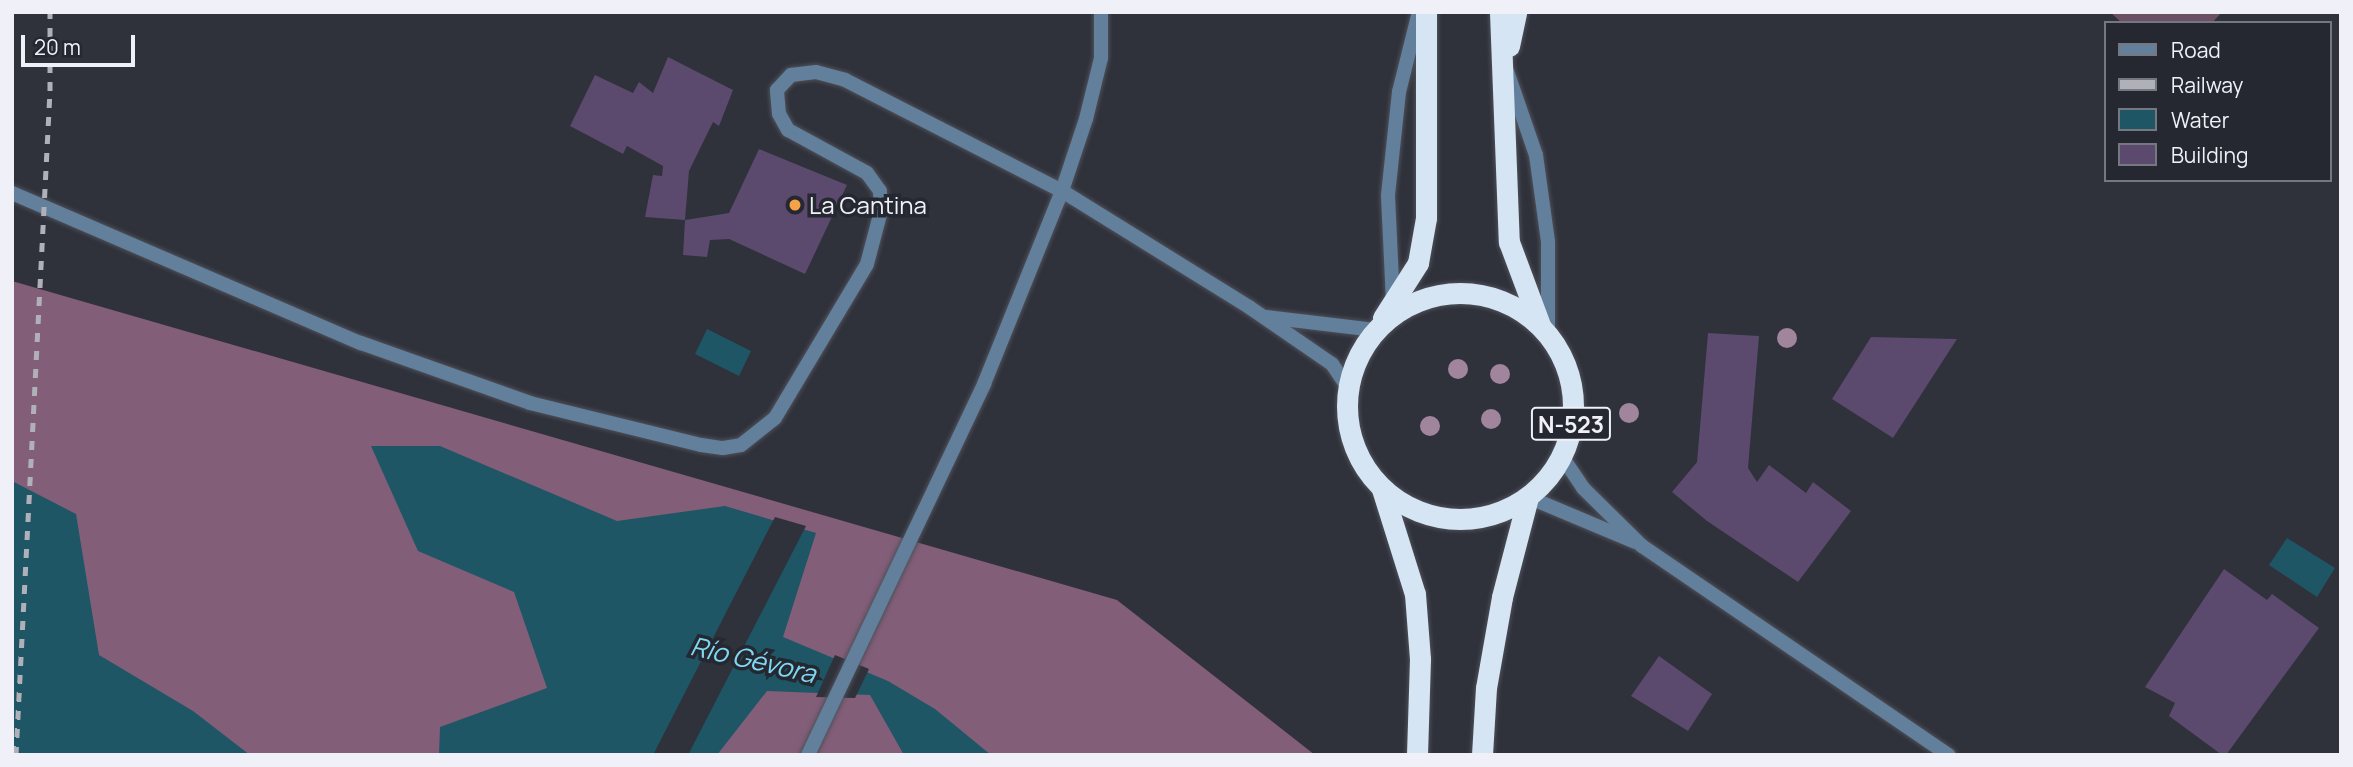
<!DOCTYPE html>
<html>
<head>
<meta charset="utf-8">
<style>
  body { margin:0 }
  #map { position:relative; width:2353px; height:767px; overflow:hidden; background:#2f313b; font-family:Manrope,sans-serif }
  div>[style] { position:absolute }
  .green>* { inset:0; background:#6b4f64 }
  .forest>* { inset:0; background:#835e79 }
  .water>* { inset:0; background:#1e5665 }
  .pier>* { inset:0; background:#2f313b }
  .building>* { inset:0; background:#5b496e }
  .roads { filter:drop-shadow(0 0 2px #4e5059) drop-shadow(0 0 2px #4e5059) }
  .lane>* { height:14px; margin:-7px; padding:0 7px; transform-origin:7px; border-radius:7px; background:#627f9b }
  .street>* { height:14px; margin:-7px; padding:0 7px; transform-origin:7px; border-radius:7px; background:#627f9b }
  .highway>* { height:21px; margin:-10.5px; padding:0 10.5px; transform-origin:10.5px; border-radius:10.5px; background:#d6e5f3 }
  .highway>.ring { margin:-10.5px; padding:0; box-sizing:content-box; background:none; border:21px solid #d6e5f3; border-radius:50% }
  .rail>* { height:5px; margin-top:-2.5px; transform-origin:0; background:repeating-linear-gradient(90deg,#afb0b8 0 9px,transparent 0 18px) }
  .trees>* { width:20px; height:20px; margin:-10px; border-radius:50%; background:#a0859d }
  .dots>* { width:19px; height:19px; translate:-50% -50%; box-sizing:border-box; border:4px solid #252731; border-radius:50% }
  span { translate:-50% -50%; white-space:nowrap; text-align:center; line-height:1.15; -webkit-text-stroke:7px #252731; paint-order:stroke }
  .shield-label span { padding:2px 5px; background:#252731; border:2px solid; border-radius:5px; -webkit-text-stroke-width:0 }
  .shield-label { font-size:23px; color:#f0f1f8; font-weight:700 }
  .poi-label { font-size:24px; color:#f0f1f8 }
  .left { translate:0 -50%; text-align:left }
  .water-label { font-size:26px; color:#7fd8f2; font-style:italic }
  .frame { position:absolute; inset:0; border:14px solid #f0f1f8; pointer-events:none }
  .legend { position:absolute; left:2104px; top:21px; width:228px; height:161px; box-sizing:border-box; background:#252731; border:2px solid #767881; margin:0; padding:9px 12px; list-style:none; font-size:21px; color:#f0f1f8 }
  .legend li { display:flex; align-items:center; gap:14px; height:35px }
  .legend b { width:35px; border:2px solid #767881 }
  .scale { position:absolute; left:21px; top:35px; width:114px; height:32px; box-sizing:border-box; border:4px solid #f0f1f8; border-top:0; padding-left:9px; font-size:21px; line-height:24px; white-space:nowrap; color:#f0f1f8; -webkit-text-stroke:5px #252731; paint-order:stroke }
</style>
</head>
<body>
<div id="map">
  <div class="green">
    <div style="clip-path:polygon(2110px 12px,2222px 12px,2212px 23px,2122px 23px)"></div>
  </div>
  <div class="forest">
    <div style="clip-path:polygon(12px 281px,1117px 600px,1315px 755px,12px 755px)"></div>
  </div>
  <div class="water">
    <div style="clip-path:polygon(707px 329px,751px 351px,739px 376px,695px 354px)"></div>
    <div style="clip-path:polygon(371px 446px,440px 446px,617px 521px,725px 506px,816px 533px,783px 637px,888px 681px,935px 709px,991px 755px,904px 755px,870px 695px,767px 691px,717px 755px,439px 755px,440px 727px,547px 688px,514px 592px,418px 551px)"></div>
    <div style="clip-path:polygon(12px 481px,76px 514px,99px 655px,193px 711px,250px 755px,12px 755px)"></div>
    <div style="clip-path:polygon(2287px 538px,2335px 568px,2317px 597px,2269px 565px)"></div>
  </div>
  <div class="pier">
    <div style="clip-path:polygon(775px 517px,806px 526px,688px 755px,653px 755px)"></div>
    <div style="clip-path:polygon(835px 655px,869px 669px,855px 698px,816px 697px)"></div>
  </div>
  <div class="building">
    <div style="clip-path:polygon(668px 57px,733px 90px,719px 126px,713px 122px,689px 171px,685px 220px,645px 217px,653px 175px,662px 176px,663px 166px,627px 146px,623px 154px,570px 126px,595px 75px,633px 93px,639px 82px,653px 93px)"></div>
    <div style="clip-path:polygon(759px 149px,847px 185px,805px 274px,729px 239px,710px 240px,707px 257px,683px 255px,685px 220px,729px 213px)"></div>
    <div style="clip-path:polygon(1708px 333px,1759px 336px,1748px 468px,1757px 482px,1769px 465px,1806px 493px,1813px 482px,1851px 511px,1798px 582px,1707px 521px,1672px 492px,1697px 462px)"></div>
    <div style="clip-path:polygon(1871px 337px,1957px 339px,1893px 438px,1832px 399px)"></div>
    <div style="clip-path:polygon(2224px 569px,2267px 600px,2272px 594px,2319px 628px,2226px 755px,2222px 755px,2169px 716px,2175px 703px,2145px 687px)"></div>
    <div style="clip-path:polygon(1659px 656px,1712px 694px,1688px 731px,1631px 696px)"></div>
  </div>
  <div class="roads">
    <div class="lane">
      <div style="left:1507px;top:71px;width:89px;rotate:71deg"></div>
      <div style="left:1536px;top:155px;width:88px;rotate:82.1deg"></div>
      <div style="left:1548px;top:242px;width:95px;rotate:90deg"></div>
      <div style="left:1393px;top:302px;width:107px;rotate:-92.7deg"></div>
      <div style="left:1388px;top:195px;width:104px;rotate:-83.9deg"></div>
      <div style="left:1399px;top:92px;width:82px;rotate:-76deg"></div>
    </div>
    <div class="street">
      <div style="left:12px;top:193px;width:380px;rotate:23.3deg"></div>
      <div style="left:361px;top:343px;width:179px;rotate:19.5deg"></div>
      <div style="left:530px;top:403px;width:176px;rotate:13.8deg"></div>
      <div style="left:701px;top:445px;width:22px;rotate:8deg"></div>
      <div style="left:723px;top:448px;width:18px;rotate:-9deg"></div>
      <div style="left:741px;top:445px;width:43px;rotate:-38.5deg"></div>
      <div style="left:775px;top:418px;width:179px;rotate:-59.1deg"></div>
      <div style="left:867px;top:264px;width:55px;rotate:-75.2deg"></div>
      <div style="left:881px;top:211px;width:20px;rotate:-93deg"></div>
      <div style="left:880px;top:191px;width:22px;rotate:-126deg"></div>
      <div style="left:867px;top:173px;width:90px;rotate:-151.4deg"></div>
      <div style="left:788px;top:130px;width:18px;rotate:-119deg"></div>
      <div style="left:779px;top:114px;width:24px;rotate:-95deg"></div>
      <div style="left:777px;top:90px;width:21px;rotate:-47deg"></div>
      <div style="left:791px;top:75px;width:25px;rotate:-7deg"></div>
      <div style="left:816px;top:72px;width:30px;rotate:15deg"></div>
      <div style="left:845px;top:80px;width:244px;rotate:27.1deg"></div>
      <div style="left:1062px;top:191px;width:220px;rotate:31.8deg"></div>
      <div style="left:1249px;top:307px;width:101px;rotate:34.5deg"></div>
      <div style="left:1332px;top:364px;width:29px;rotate:56deg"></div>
      <div style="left:1266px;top:317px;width:110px;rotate:6.8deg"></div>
      <div style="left:1563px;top:458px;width:36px;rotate:56deg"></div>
      <div style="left:1583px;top:488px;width:83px;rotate:44.5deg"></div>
      <div style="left:1642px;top:546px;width:371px;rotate:34.3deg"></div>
      <div style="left:1528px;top:497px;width:116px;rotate:22.8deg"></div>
      <div style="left:808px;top:755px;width:411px;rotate:-64.6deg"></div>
      <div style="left:984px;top:384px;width:208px;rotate:-68deg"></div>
      <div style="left:1062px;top:191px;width:76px;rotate:-71.6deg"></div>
      <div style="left:1086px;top:119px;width:63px;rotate:-76.2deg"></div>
      <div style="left:1101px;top:58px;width:46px;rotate:-90deg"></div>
    </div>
    <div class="highway">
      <div style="left:1500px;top:12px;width:230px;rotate:87.8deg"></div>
      <div style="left:1509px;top:242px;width:89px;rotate:69.5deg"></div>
      <div style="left:1509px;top:46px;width:35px;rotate:-78deg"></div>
      <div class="ring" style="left:1347px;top:293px;width:205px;height:205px"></div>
      <div style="left:1383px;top:318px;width:65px;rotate:-57.5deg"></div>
      <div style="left:1418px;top:263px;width:46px;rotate:-79.9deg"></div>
      <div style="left:1426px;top:218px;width:206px;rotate:-90deg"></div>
      <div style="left:1382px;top:489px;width:110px;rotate:72.6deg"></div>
      <div style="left:1415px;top:594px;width:65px;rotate:85.6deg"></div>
      <div style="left:1420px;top:659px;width:96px;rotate:91.8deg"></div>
      <div style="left:1482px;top:755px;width:67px;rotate:-86.6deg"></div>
      <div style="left:1486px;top:688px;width:92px;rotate:-80deg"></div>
      <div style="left:1502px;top:597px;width:103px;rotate:-75.4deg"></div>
    </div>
  </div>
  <div class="rail">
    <div style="left:16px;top:755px;width:665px;rotate:-87.07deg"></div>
    <div style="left:50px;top:91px;width:79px;rotate:-90deg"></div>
  </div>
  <div class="trees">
    <div style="left:1787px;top:338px"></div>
    <div style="left:1458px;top:369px"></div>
    <div style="left:1500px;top:374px"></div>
    <div style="left:1629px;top:413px"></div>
    <div style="left:1491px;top:419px"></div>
    <div style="left:1430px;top:426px"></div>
  </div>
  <div class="dots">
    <div style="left:795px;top:205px;background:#f6a247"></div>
  </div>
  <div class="shield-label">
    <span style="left:1571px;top:424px">N-523</span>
  </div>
  <div class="poi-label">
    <span class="left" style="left:809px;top:205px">La Cantina</span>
  </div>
  <div class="water-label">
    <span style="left:753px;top:660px;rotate:13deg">Río Gévora</span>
  </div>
  <div class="frame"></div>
  <ul class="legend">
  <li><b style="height:9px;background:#627f9b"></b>Road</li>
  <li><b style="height:9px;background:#afb0b8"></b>Railway</li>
  <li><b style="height:19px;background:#1e5665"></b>Water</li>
  <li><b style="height:19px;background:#5b496e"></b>Building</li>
  </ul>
  <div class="scale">20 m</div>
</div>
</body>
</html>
